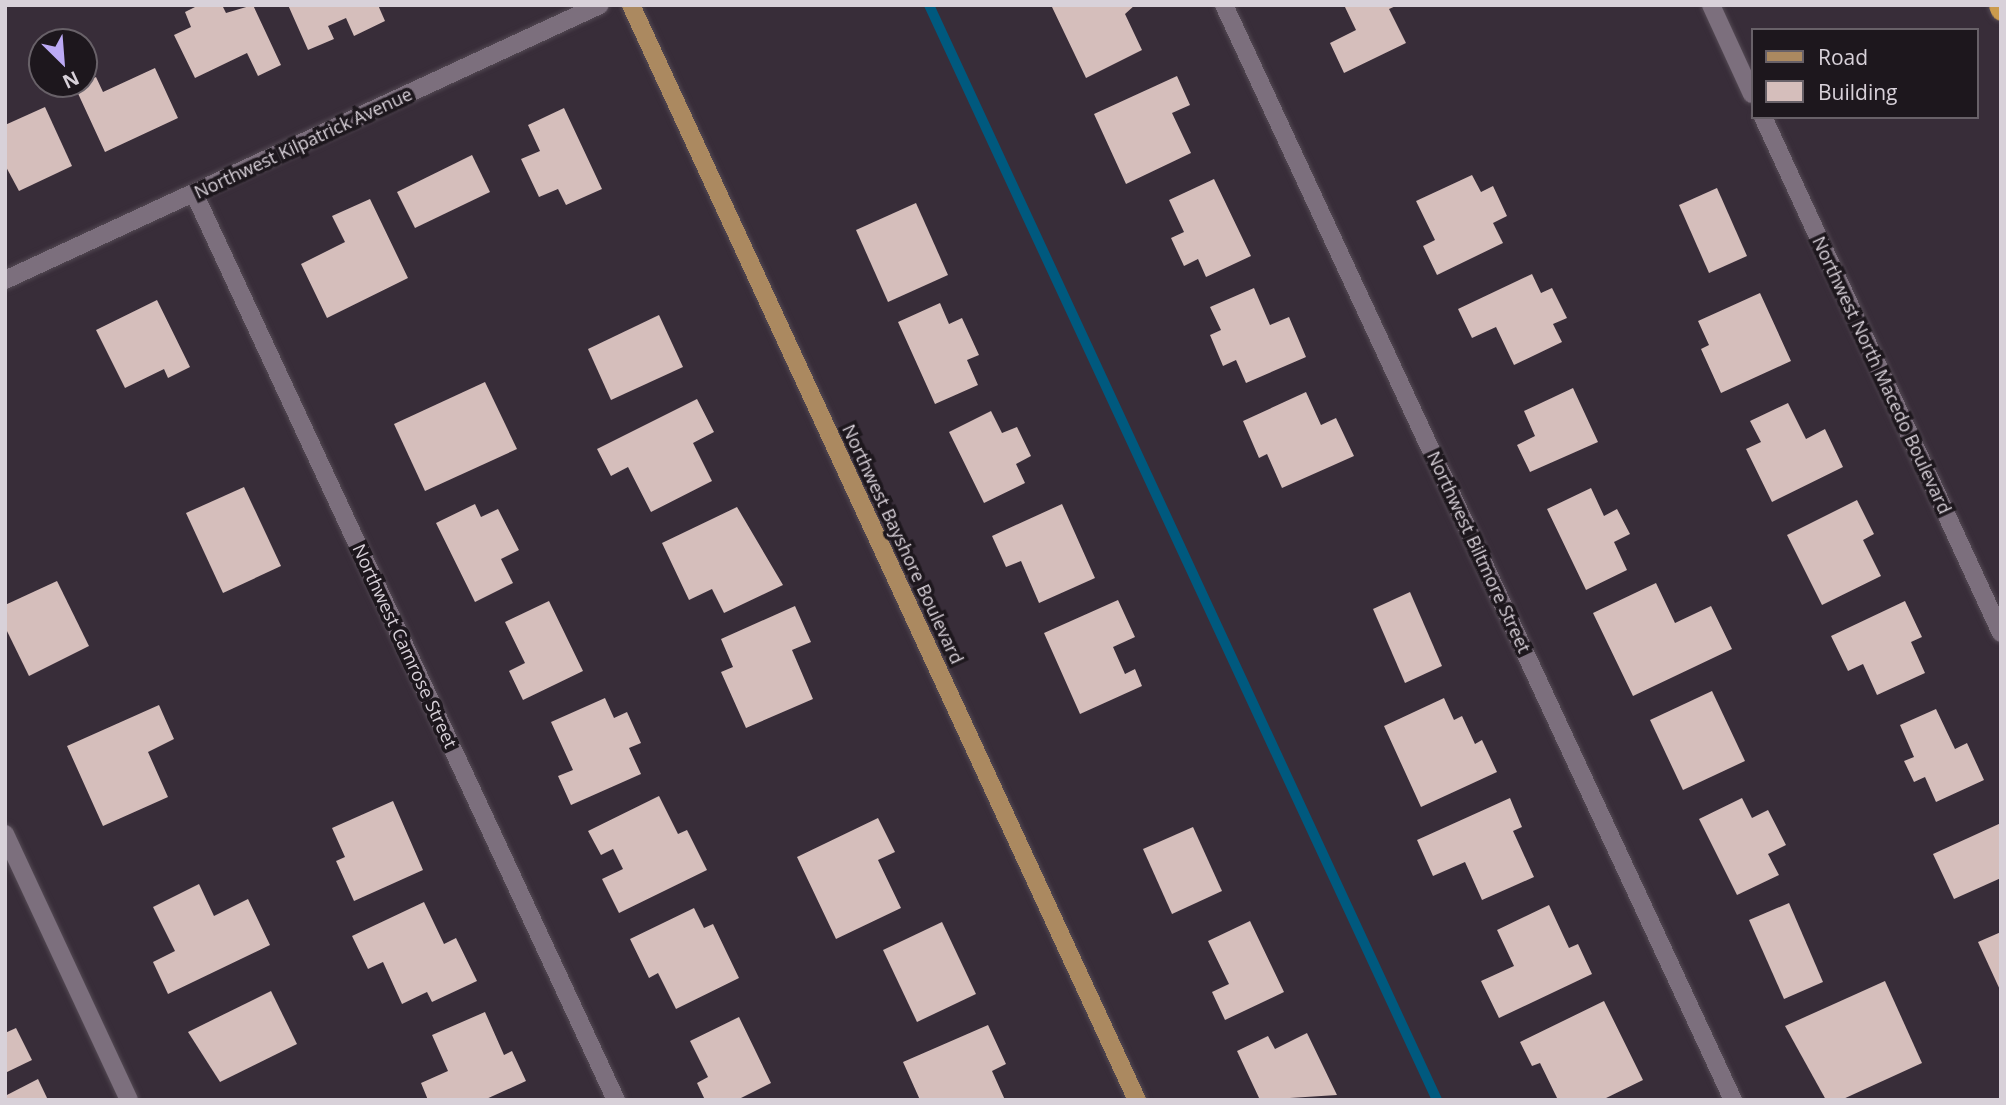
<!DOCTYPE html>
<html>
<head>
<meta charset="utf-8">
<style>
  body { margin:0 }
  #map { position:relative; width:2006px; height:1105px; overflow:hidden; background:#382d39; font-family:"Open Sans",sans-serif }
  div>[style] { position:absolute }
  .stream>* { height:10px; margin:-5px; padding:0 5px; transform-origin:5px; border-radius:5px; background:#00597e }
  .building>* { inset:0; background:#d5bebb }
  .roads { filter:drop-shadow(0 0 2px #544a54) drop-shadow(0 0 2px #544a54) }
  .minor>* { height:18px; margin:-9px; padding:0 9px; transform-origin:9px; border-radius:9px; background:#7c6f7d }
  .major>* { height:18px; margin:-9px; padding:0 9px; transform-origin:9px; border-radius:9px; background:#ab8960 }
  .highway>* { height:21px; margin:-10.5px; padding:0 10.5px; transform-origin:10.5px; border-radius:10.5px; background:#cb9b4c }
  span { translate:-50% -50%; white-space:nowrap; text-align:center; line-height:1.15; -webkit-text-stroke:7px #1d171d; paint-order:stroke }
  .street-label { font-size:18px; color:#d8d1d9 }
  .frame { position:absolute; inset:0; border:7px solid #d8d1d9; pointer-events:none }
  .legend { position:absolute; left:1751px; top:28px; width:228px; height:91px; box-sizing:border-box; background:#1d171d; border:2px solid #686168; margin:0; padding:9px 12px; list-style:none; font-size:21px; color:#d8d1d9 }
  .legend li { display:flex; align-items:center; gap:14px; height:35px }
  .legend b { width:35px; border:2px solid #686168 }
  .north { position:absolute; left:28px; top:28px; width:70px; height:70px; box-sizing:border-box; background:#1d171d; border:2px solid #686168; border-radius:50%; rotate:155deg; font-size:19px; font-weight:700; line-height:28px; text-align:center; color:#d8d1d9 }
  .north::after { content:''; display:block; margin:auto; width:24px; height:32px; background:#bcaaf5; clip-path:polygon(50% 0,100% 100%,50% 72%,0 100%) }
</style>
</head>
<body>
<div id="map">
  <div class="stream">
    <div style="left:929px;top:5px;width:1207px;rotate:65.11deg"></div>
  </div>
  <div class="building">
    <div style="clip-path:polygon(199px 5px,222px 5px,226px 13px,253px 5px,281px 65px,258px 76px,247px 53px,195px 78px,174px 35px,191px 27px,185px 12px)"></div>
    <div style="clip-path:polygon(288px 5px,378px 5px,385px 21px,354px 36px,346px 18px,328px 26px,334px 39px,308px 50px)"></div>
    <div style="clip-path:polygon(1056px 5px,1135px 5px,1125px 14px,1142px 50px,1086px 78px,1052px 7px)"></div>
    <div style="clip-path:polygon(1344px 5px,1398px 5px,1389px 9px,1406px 43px,1344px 73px,1330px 43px,1356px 30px)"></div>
    <div style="clip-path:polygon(155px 68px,178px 118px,105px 152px,75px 87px,96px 77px,103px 92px)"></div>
    <div style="clip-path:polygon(1177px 76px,1190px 105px,1172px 113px,1191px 153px,1126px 184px,1094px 114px)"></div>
    <div style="clip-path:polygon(45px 107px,72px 166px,19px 191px,5px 165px,5px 125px)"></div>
    <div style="clip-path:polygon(564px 108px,602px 189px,566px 205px,558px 189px,539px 197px,521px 159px,540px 151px,528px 125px)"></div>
    <div style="clip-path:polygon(472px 155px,490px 192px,415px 228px,397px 192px)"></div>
    <div style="clip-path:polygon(1472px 175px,1481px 192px,1493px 186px,1507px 216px,1493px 223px,1503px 243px,1437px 275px,1423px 246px,1435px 240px,1416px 201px)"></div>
    <div style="clip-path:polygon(1214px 179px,1251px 256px,1206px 277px,1198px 259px,1184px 266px,1171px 238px,1184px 232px,1169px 200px)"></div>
    <div style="clip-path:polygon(1717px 188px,1747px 256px,1709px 273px,1679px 205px)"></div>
    <div style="clip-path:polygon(370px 199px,408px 278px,327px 318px,301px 264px,345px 242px,332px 216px)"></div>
    <div style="clip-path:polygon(916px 203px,948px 275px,888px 302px,856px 230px)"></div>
    <div style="clip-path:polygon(1532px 274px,1541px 293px,1552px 288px,1567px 318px,1553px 324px,1562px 342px,1514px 365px,1496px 327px,1472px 338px,1458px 309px)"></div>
    <div style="clip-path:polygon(1254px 288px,1270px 325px,1289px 317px,1306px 357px,1246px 383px,1236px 360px,1223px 366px,1210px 335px,1221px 330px,1210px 307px)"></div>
    <div style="clip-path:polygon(1760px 293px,1791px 361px,1721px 393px,1701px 349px,1709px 345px,1698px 321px)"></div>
    <div style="clip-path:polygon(157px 300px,190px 367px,168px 378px,164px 369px,125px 388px,96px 330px)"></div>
    <div style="clip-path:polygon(940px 303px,949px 324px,962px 318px,979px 355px,967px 360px,978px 385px,935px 404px,898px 322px)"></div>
    <div style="clip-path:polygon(659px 315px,683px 367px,611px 400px,588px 349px)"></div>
    <div style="clip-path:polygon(485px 382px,517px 449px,425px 491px,394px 424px)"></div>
    <div style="clip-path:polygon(1573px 388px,1598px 442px,1530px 472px,1517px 445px,1535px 436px,1524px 411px)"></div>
    <div style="clip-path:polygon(1306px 392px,1321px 425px,1336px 418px,1354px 456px,1282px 488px,1267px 454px,1259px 458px,1243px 421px)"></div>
    <div style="clip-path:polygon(697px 399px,714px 432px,693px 443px,712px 481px,651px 512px,628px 467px,611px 476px,597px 449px)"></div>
    <div style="clip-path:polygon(1788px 403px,1806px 439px,1825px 429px,1843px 467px,1772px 502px,1746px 449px,1761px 442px,1750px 421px)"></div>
    <div style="clip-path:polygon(991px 411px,1002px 433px,1017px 427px,1031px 456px,1016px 464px,1025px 483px,984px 503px,949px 432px)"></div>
    <div style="clip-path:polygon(244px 487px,281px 566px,223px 593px,186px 513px)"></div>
    <div style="clip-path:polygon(1591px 488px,1604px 516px,1617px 509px,1630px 534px,1614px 542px,1627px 570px,1586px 590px,1547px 509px)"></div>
    <div style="clip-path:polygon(1857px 500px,1874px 534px,1863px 540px,1881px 576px,1822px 605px,1787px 535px)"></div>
    <div style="clip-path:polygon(475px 504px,481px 517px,498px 509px,519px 550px,501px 559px,513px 583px,475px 602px,436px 523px)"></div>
    <div style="clip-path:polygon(1062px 504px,1095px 578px,1039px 603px,1021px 561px,1006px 567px,992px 536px)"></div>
    <div style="clip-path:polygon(737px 507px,783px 585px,724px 613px,712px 589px,689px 600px,662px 543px)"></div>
    <div style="clip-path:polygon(57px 581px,89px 646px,29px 676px,5px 627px,5px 605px)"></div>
    <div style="clip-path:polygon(1656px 583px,1675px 623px,1711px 606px,1732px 649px,1633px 696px,1593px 613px)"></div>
    <div style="clip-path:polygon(1410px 592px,1442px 666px,1405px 683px,1373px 609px)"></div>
    <div style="clip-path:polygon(1118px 600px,1135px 637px,1113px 647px,1125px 674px,1135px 669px,1142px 686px,1080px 714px,1044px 633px)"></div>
    <div style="clip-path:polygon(549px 601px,583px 671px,523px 700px,509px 671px,525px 663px,505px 622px)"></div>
    <div style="clip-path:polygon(1905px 601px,1922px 637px,1911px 642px,1925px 673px,1877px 695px,1863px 664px,1848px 671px,1831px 636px)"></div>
    <div style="clip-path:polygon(795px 606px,811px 642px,792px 650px,813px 699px,746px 728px,721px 672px,733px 667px,721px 639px)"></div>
    <div style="clip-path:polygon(1712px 691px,1745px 761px,1683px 790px,1650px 720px)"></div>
    <div style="clip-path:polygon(605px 698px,614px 718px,627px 712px,641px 743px,629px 748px,641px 774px,571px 805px,558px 776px,573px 770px,551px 722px)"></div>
    <div style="clip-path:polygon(1444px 698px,1454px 720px,1462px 716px,1475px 744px,1482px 740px,1497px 772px,1421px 807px,1384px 726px)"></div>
    <div style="clip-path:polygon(159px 705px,174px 739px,148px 752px,168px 797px,103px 826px,67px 746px)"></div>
    <div style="clip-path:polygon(1936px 709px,1955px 749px,1967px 743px,1984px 780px,1936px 802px,1925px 777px,1914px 782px,1904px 761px,1914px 757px,1900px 725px)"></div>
    <div style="clip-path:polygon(659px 796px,678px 834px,687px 830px,707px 870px,619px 913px,602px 879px,623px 869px,613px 849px,601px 855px,588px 831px)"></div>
    <div style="clip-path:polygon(1510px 798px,1522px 827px,1513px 831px,1534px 877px,1482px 900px,1465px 862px,1433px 876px,1417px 840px)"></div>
    <div style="clip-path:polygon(1742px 798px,1752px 818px,1768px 810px,1786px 845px,1768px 854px,1779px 875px,1737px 895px,1699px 819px)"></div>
    <div style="clip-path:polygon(393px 801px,423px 870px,354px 901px,336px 861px,345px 857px,332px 828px)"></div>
    <div style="clip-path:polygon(878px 818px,895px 852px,878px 860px,901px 908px,836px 939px,797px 857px)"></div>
    <div style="clip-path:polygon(2001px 823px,2001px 878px,1954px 899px,1933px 854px)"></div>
    <div style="clip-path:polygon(1193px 827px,1222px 891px,1172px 914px,1143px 849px)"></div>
    <div style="clip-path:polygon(199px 884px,214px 916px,248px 899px,270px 945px,168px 994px,153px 962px,175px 951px,153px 907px)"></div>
    <div style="clip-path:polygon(424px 902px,444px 944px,456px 938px,477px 981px,432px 1002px,427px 992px,402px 1004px,383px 962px,368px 969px,352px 936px)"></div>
    <div style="clip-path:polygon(1789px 903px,1823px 982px,1784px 999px,1749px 920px)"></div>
    <div style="clip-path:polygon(1549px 905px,1569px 948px,1578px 944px,1592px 974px,1499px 1018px,1481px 981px,1514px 966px,1497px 930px)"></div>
    <div style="clip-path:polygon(694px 908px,704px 928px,713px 924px,739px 978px,676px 1009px,658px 973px,649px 978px,630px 939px)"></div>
    <div style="clip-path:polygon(1250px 921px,1284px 992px,1225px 1020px,1212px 992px,1229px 984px,1208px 941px)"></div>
    <div style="clip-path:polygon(942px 922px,976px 994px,917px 1022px,883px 950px)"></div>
    <div style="clip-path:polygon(2001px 932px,2001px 992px,1978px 942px)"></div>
    <div style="clip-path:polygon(1885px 981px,1922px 1063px,1841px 1100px,1826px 1100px,1785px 1026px)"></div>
    <div style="clip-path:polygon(271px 991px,297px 1044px,220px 1082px,188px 1032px)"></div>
    <div style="clip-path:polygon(1604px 1001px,1643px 1080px,1602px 1100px,1558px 1100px,1540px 1063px,1532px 1066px,1520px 1042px)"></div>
    <div style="clip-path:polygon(485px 1012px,504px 1055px,512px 1051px,526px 1081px,484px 1100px,428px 1100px,421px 1083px,448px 1071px,432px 1035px)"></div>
    <div style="clip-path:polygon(739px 1017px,771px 1083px,737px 1100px,705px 1100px,697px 1083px,708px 1077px,690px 1041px)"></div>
    <div style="clip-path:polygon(988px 1025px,1006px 1064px,992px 1071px,1005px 1100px,920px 1100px,903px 1062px)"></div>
    <div style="clip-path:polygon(16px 1028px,32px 1060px,5px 1073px,5px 1033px)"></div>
    <div style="clip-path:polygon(1307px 1033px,1337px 1095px,1260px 1100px,1237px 1051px,1268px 1036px,1275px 1049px)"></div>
    <div style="clip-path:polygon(38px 1079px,48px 1100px,5px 1100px,5px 1096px)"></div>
  </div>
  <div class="roads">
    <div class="minor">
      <div style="left:1224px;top:5px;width:1208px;rotate:65.07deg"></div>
      <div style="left:1711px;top:5px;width:98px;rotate:65.3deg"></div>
      <div style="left:1763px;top:117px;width:568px;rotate:65.24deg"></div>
      <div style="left:194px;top:193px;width:1000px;rotate:65.05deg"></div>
      <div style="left:5px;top:280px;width:655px;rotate:-24.81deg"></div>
      <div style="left:5px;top:834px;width:293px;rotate:65deg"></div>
    </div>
    <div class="major">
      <div style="left:631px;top:5px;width:1206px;rotate:65.2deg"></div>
    </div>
    <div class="highway">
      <div style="left:1999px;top:5px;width:5px;rotate:68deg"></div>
    </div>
  </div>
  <div class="street-label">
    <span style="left:303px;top:143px;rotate:-25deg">Northwest Kilpatrick Avenue</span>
    <span style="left:1882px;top:375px;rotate:65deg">Northwest North Macedo Boulevard</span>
    <span style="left:903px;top:544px;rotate:65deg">Northwest Bayshore Boulevard</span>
    <span style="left:1479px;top:552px;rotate:65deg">Northwest Biltmore Street</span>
    <span style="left:405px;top:646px;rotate:65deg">Northwest Camrose Street</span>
  </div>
  <div class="frame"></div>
  <ul class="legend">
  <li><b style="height:9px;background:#ab8960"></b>Road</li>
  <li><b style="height:19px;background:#d5bebb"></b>Building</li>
  </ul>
  <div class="north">N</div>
</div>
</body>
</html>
